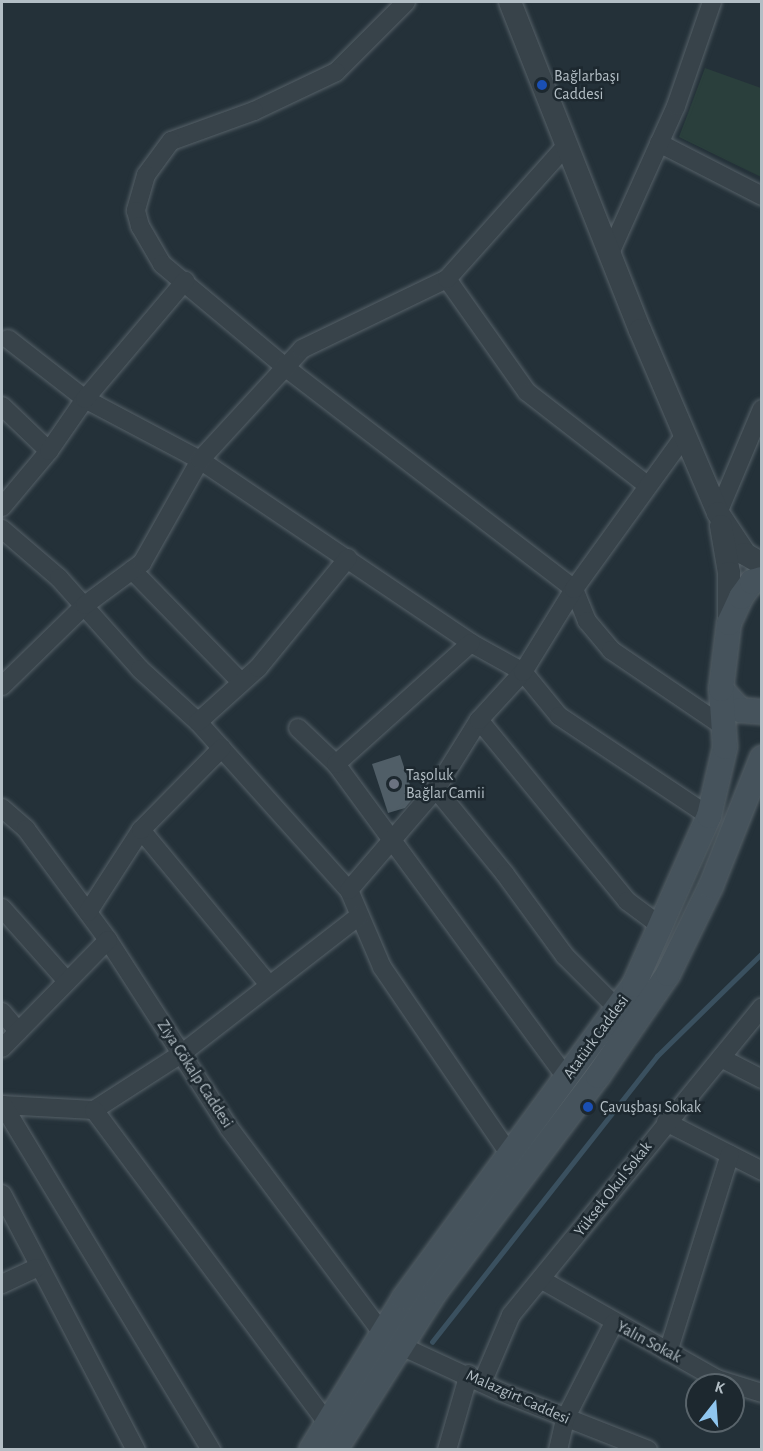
<!DOCTYPE html>
<html>
<head>
<meta charset="utf-8">
<style>
  body { margin:0 }
  #map { position:relative; width:763px; height:1451px; overflow:hidden; background:#243139; font-family:"Alegreya Sans",sans-serif }
  div>[style] { position:absolute }
  .green>* { inset:0; background:#2a3f3c }
  .stream>* { height:4.5px; margin:-2.25px; padding:0 2.25px; transform-origin:2.25px; border-radius:2.25px; background:#3a505f }
  .building>* { inset:0; background:#505e67 }
  .roads { filter:drop-shadow(0 0 2px #566168) drop-shadow(0 0 2px #566168) }
  .minor>* { height:18px; margin:-9px; padding:0 9px; transform-origin:9px; border-radius:9px; background:#38434a }
  .tertiary>* { height:22px; margin:-11px; padding:0 11px; transform-origin:11px; border-radius:11px; background:#38434a }
  .secondary>* { height:24px; margin:-12px; padding:0 12px; transform-origin:12px; border-radius:12px; background:#46535c }
  .dots>* { width:16px; height:16px; translate:-50% -50%; box-sizing:border-box; border:3px solid #1d282f; border-radius:50% }
  span { translate:-50% -50%; white-space:nowrap; text-align:center; line-height:1.15; -webkit-text-stroke:5px #1d282f; paint-order:stroke }
  .poi-label { font-size:16px; color:#b3bec5 }
  .left { translate:0 -50%; text-align:left }
  .street-label { font-size:16px; color:#b3bec5 }
  .frame { position:absolute; inset:0; border:3px solid #b3bec5; pointer-events:none }
  .north { position:absolute; left:685px; top:1373px; width:60px; height:60px; box-sizing:border-box; background:#1d282f; border:2px solid #59646b; border-radius:50%; rotate:17deg; font-size:16px; font-weight:700; line-height:24px; text-align:center; color:#b3bec5 }
  .north::after { content:''; display:block; margin:auto; width:21px; height:27px; background:#8fc6ef; clip-path:polygon(50% 0,100% 100%,50% 72%,0 100%) }
</style>
</head>
<body>
<div id="map">
  <div class="green">
    <div style="clip-path:polygon(705px 68px,761px 88px,761px 177px,679px 137px)"></div>
  </div>
  <div class="stream">
    <div style="left:432px;top:1342px;width:364px;rotate:-51.8deg"></div>
    <div style="left:657px;top:1056px;width:147px;rotate:-44.4deg"></div>
  </div>
  <div class="building">
    <div style="clip-path:polygon(400px 755px,414px 797px,405px 808px,388px 813px,372px 764px)"></div>
  </div>
  <div class="roads">
    <div class="minor">
      <div style="left:406px;top:2px;width:99px;rotate:135deg"></div>
      <div style="left:336px;top:72px;width:91px;rotate:154.6deg"></div>
      <div style="left:254px;top:111px;width:88px;rotate:160.1deg"></div>
      <div style="left:171px;top:141px;width:42px;rotate:126.3deg"></div>
      <div style="left:146px;top:175px;width:37px;rotate:106deg"></div>
      <div style="left:136px;top:211px;width:16px;rotate:75deg"></div>
      <div style="left:140px;top:226px;width:44px;rotate:59.9deg"></div>
      <div style="left:162px;top:264px;width:160px;rotate:39.9deg"></div>
      <div style="left:285px;top:367px;width:364px;rotate:37.5deg"></div>
      <div style="left:574px;top:589px;width:35px;rotate:68deg"></div>
      <div style="left:587px;top:621px;width:38px;rotate:50deg"></div>
      <div style="left:611px;top:650px;width:135px;rotate:34.2deg"></div>
      <div style="left:659px;top:143px;width:116px;rotate:27.2deg"></div>
      <div style="left:610px;top:253px;width:161px;rotate:-65.8deg"></div>
      <div style="left:676px;top:106px;width:110px;rotate:-70.9deg"></div>
      <div style="left:447px;top:279px;width:138px;rotate:54.7deg"></div>
      <div style="left:527px;top:392px;width:152px;rotate:37.8deg"></div>
      <div style="left:8px;top:339px;width:98px;rotate:37.9deg"></div>
      <div style="left:85px;top:399px;width:130px;rotate:27.9deg"></div>
      <div style="left:200px;top:460px;width:327px;rotate:34deg"></div>
      <div style="left:471px;top:643px;width:60px;rotate:29.1deg"></div>
      <div style="left:523px;top:672px;width:57px;rotate:50.7deg"></div>
      <div style="left:559px;top:716px;width:180px;rotate:33.7deg"></div>
      <div style="left:2px;top:406px;width:65px;rotate:43.8deg"></div>
      <div style="left:2px;top:507px;width:73px;rotate:-50deg"></div>
      <div style="left:49px;top:451px;width:63px;rotate:-55.3deg"></div>
      <div style="left:85px;top:399px;width:155px;rotate:-49.7deg"></div>
      <div style="left:718px;top:513px;width:113px;rotate:-67.1deg"></div>
      <div style="left:2px;top:529px;width:75px;rotate:40.7deg"></div>
      <div style="left:59px;top:578px;width:122px;rotate:48.3deg"></div>
      <div style="left:140px;top:669px;width:79px;rotate:42.4deg"></div>
      <div style="left:198px;top:722px;width:226px;rotate:48.1deg"></div>
      <div style="left:349px;top:890px;width:84px;rotate:66.8deg"></div>
      <div style="left:382px;top:967px;width:225px;rotate:55.7deg"></div>
      <div style="left:132px;top:570px;width:156px;rotate:45.8deg"></div>
      <div style="left:2px;top:686px;width:116px;rotate:-44.3deg"></div>
      <div style="left:85px;top:605px;width:71px;rotate:-36.4deg"></div>
      <div style="left:142px;top:563px;width:118px;rotate:-60.6deg"></div>
      <div style="left:200px;top:460px;width:151px;rotate:-47.4deg"></div>
      <div style="left:302px;top:349px;width:161px;rotate:-25.8deg"></div>
      <div style="left:447px;top:279px;width:180px;rotate:-48.2deg"></div>
      <div style="left:479px;top:720px;width:234px;rotate:50.7deg"></div>
      <div style="left:627px;top:901px;width:44px;rotate:36.6deg"></div>
      <div style="left:198px;top:722px;width:81px;rotate:-42deg"></div>
      <div style="left:258px;top:668px;width:142px;rotate:-50.7deg"></div>
      <div style="left:298px;top:728px;width:52px;rotate:43.5deg"></div>
      <div style="left:336px;top:764px;width:390px;rotate:53.7deg"></div>
      <div style="left:336px;top:764px;width:181px;rotate:-41.9deg"></div>
      <div style="left:436px;top:789px;width:109px;rotate:50.9deg"></div>
      <div style="left:505px;top:874px;width:102px;rotate:53.8deg"></div>
      <div style="left:565px;top:956px;width:75px;rotate:45deg"></div>
      <div style="left:2px;top:808px;width:32px;rotate:41deg"></div>
      <div style="left:26px;top:829px;width:138px;rotate:53.5deg"></div>
      <div style="left:108px;top:940px;width:224px;rotate:57.2deg"></div>
      <div style="left:229px;top:1128px;width:257px;rotate:53.2deg"></div>
      <div style="left:383px;top:1334px;width:19px;rotate:35deg"></div>
      <div style="left:399px;top:1345px;width:112px;rotate:24.7deg"></div>
      <div style="left:501px;top:1392px;width:158px;rotate:21.5deg"></div>
      <div style="left:141px;top:830px;width:201px;rotate:50.4deg"></div>
      <div style="left:349px;top:890px;width:133px;rotate:-49.3deg"></div>
      <div style="left:436px;top:789px;width:81px;rotate:-58.1deg"></div>
      <div style="left:479px;top:720px;width:65px;rotate:-47.5deg"></div>
      <div style="left:523px;top:672px;width:97px;rotate:-58.4deg"></div>
      <div style="left:574px;top:589px;width:190px;rotate:-54.2deg"></div>
      <div style="left:2px;top:908px;width:96px;rotate:48.4deg"></div>
      <div style="left:88px;top:912px;width:98px;rotate:-57.1deg"></div>
      <div style="left:141px;top:830px;width:115px;rotate:-45.4deg"></div>
      <div style="left:2px;top:1012px;width:25px;rotate:50deg"></div>
      <div style="left:2px;top:1048px;width:151px;rotate:-45.5deg"></div>
      <div style="left:721px;top:1058px;width:46px;rotate:27.1deg"></div>
      <div style="left:2px;top:1105px;width:92px;rotate:3.1deg"></div>
      <div style="left:94px;top:1110px;width:103px;rotate:-32.8deg"></div>
      <div style="left:181px;top:1054px;width:225px;rotate:-37.8deg"></div>
      <div style="left:3px;top:1105px;width:403px;rotate:58.9deg"></div>
      <div style="left:94px;top:1110px;width:392px;rotate:53.3deg"></div>
      <div style="left:666px;top:1122px;width:108px;rotate:27deg"></div>
      <div style="left:2px;top:1194px;width:289px;rotate:62.4deg"></div>
      <div style="left:542px;top:1280px;width:201px;rotate:29.5deg"></div>
      <div style="left:717px;top:1379px;width:47px;rotate:17.3deg"></div>
      <div style="left:2px;top:1284px;width:38px;rotate:-25deg"></div>
      <div style="left:668px;top:1352px;width:207px;rotate:-72.6deg"></div>
      <div style="left:482px;top:1383px;width:74px;rotate:-66.9deg"></div>
      <div style="left:511px;top:1315px;width:397px;rotate:-50.8deg"></div>
      <div style="left:447px;top:1450px;width:79px;rotate:-73.9deg"></div>
      <div style="left:558px;top:1450px;width:32px;rotate:-77deg"></div>
      <div style="left:565px;top:1419px;width:108px;rotate:-63deg"></div>
    </div>
    <div class="tertiary">
      <div style="left:510px;top:2px;width:353px;rotate:68.4deg"></div>
      <div style="left:640px;top:330px;width:199px;rotate:66.9deg"></div>
      <div style="left:718px;top:513px;width:49px;rotate:56.6deg"></div>
      <div style="left:745px;top:554px;width:20px;rotate:30deg"></div>
      <div style="left:721px;top:526px;width:48px;rotate:80.3deg"></div>
      <div style="left:729px;top:573px;width:48px;rotate:90deg"></div>
    </div>
    <div class="secondary">
      <div style="left:721px;top:689px;width:28px;rotate:48deg"></div>
      <div style="left:740px;top:710px;width:22px;rotate:5deg"></div>
      <div style="left:311px;top:1450px;width:178px;rotate:-58.5deg"></div>
      <div style="left:404px;top:1298px;width:388px;rotate:-53.7deg"></div>
      <div style="left:634px;top:985px;width:185px;rotate:-66.1deg"></div>
      <div style="left:709px;top:816px;width:71px;rotate:-76.9deg"></div>
      <div style="left:725px;top:747px;width:58px;rotate:-93.9deg"></div>
      <div style="left:721px;top:689px;width:66px;rotate:-83.1deg"></div>
      <div style="left:729px;top:623px;width:29px;rotate:-65deg"></div>
      <div style="left:741px;top:597px;width:19px;rotate:-54deg"></div>
      <div style="left:752px;top:582px;width:10px;rotate:-17deg"></div>
      <div style="left:335px;top:1450px;width:188px;rotate:-57.6deg"></div>
      <div style="left:436px;top:1291px;width:269px;rotate:-53deg"></div>
      <div style="left:598px;top:1076px;width:124px;rotate:-55.5deg"></div>
      <div style="left:668px;top:974px;width:98px;rotate:-64deg"></div>
      <div style="left:711px;top:886px;width:138px;rotate:-68.3deg"></div>
    </div>
  </div>
  <div class="dots">
    <div style="left:542px;top:85px;background:#1a4fb4"></div>
    <div style="left:394px;top:784px;background:#6b7280"></div>
    <div style="left:588px;top:1107px;background:#1a4fb4"></div>
  </div>
  <div class="poi-label">
    <span class="left" style="left:554px;top:85px">Bağlarbaşı<br>Caddesi</span>
    <span class="left" style="left:406px;top:784px">Taşoluk<br>Bağlar Camii</span>
    <span class="left" style="left:600px;top:1107px">Çavuşbaşı Sokak</span>
  </div>
  <div class="street-label">
    <span style="left:596px;top:1037px;rotate:-54deg">Atatürk Caddesi</span>
    <span style="left:195px;top:1074px;rotate:57deg">Ziya Gökalp Caddesi</span>
    <span style="left:613px;top:1189px;rotate:-52deg">Yüksek Okul Sokak</span>
    <span style="left:649px;top:1342px;rotate:28deg">Yalın Sokak</span>
    <span style="left:518px;top:1397px;rotate:24deg">Malazgirt Caddesi</span>
  </div>
  <div class="frame"></div>
  <div class="north">K</div>
</div>
</body>
</html>
